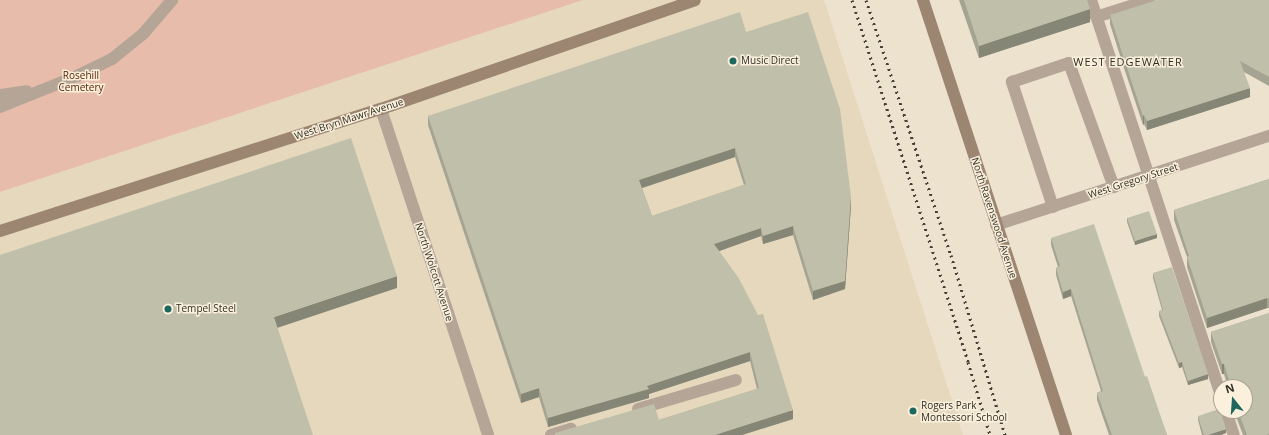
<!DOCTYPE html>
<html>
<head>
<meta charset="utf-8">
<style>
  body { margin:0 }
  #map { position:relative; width:1269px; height:435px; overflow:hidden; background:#ede2ce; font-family:"Open Sans",sans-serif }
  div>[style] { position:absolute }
  .built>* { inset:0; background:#e5d8bd }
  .green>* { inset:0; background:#e7bcaa }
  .lane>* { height:12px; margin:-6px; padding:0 6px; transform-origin:6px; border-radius:6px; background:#b4a597 }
  .street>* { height:12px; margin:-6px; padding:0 6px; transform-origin:6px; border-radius:6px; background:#b4a597 }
  .secondary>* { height:12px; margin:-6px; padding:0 6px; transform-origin:6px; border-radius:6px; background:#9c8672 }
  .rail>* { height:3px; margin-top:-1.5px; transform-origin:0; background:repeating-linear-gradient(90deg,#454138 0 2px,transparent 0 6px) }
  .wall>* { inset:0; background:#a5a492 }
  .shaded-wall>* { inset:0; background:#868677 }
  .building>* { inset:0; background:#c0bfaa }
  .dots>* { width:11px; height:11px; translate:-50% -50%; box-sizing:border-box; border:2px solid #faf0db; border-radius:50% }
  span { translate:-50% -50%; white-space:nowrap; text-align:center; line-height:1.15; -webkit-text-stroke:3px #faf0db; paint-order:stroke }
  .poi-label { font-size:10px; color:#302d25 }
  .left { translate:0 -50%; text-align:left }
  .park-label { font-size:10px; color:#582206 }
  .street-label { font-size:10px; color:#302d25 }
  .neighbourhood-label { font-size:11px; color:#302d25; letter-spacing:1px }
  .north { position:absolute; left:1213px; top:379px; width:40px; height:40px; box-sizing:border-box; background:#faf0db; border:1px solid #a9a292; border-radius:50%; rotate:343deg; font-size:11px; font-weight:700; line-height:16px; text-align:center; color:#302d25 }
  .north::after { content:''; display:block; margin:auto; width:14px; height:18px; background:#1d675f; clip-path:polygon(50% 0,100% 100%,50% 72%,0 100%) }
</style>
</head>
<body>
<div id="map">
  <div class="built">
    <div style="clip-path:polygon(583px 0,824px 0,963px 435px,0 435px,0 192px)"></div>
  </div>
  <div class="green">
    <div style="clip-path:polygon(0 0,583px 0,0 192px)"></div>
  </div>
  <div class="lane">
    <div style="left:1091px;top:0;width:416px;rotate:71.8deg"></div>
    <div style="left:1096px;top:17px;width:56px;rotate:-17.8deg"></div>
    <div style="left:0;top:95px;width:27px;rotate:-8deg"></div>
    <div style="left:0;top:107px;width:83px;rotate:-21.9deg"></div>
    <div style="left:77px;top:76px;width:39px;rotate:-26deg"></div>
    <div style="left:112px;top:59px;width:40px;rotate:-39deg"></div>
    <div style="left:143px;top:34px;width:45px;rotate:-49.5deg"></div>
    <div style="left:1053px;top:207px;width:132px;rotate:-108.2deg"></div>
    <div style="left:1012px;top:82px;width:60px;rotate:-18.4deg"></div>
    <div style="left:1069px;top:63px;width:132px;rotate:70.1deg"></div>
    <div style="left:638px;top:409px;width:102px;rotate:-16.5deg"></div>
    <div style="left:1226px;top:411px;width:25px;rotate:72deg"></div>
    <div style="left:551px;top:435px;width:21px;rotate:-17deg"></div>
  </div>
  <div class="street">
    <div style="left:381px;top:109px;width:343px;rotate:71.8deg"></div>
    <div style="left:996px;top:225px;width:287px;rotate:-18.1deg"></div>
  </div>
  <div class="secondary">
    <div style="left:923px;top:0;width:458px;rotate:71.8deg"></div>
    <div style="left:0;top:231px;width:400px;rotate:-17.8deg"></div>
    <div style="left:381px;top:109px;width:332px;rotate:-19.1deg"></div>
  </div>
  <div class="rail">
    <div style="left:852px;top:0;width:380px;rotate:72.2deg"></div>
    <div style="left:968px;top:362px;width:76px;rotate:73.2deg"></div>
    <div style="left:866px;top:0;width:269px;rotate:71.6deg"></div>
    <div style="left:951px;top:255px;width:188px;rotate:73.3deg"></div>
  </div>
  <div class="wall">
    <div style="clip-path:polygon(959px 0,1087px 0,1090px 22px,979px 58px)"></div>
    <div style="clip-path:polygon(1269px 0,1269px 86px,1244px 72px,1250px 97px,1147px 130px,1144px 124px,1143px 125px,1124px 68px,1110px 24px,1110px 15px)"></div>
    <div style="clip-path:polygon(evenodd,746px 32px,851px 206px,845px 289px,813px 300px,793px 235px,763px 244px,761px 236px,719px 251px,793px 419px,742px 435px,555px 435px,555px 433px,659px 420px,757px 389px,750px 361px,649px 394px,649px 398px,548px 427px,539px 397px,521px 403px,428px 125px,428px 116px,746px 32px,735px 157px,744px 185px,652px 216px,642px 188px,735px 157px)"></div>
    <div style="clip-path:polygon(1269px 179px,1269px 308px,1267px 308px,1207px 328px,1187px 267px,1187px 257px,1174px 220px,1174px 210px)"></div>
    <div style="clip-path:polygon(1127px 218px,1157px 238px,1135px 245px,1127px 222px)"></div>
    <div style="clip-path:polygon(1051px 238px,1145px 377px,1167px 435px,1109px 435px,1097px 400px,1097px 393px,1101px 391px,1071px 296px,1063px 299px,1056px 275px,1056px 268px,1058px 267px,1051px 245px)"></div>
    <div style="clip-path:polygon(1153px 273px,1208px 379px,1188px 385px,1182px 367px,1179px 368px,1159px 316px,1159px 311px,1162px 310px,1153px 278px)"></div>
    <div style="clip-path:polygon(1269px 313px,1269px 435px,1243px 435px,1234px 411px,1245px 411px,1245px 387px,1228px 387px,1224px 374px,1222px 374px,1211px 342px,1211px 332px)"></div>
    <div style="clip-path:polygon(1198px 416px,1226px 433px,1221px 435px,1202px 435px,1198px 420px)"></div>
  </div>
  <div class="shaded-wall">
    <div style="clip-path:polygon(1090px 9px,1090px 22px,979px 58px,979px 46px)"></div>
    <div style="clip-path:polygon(1250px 88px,1250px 97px,1147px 130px,1147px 121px)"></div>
    <div style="clip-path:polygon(1144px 115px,1144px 124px,1143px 125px,1143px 116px)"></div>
    <div style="clip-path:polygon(735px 148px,735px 157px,639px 189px,639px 180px)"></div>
    <div style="clip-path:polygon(851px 197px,851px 206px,845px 289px,813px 300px,813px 291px)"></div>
    <div style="clip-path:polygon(793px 226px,793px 235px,763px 244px,763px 236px)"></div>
    <div style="clip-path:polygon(761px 228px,761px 236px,714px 253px,714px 244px)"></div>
    <div style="clip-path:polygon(1157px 234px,1157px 238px,1135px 245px,1135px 241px)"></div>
    <div style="clip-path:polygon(397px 276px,397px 288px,274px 329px,274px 317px)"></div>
    <div style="clip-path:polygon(1071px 289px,1071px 296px,1063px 299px,1063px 292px)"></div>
    <div style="clip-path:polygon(1267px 298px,1267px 308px,1207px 328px,1207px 318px)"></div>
    <div style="clip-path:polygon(750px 352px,750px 361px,649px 394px,649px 398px,548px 427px,548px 418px)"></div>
    <div style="clip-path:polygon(1182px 362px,1182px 367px,1179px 368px,1179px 363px)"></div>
    <div style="clip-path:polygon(1222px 364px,1224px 364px,1224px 374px,1222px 374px)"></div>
    <div style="clip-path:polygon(1208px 374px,1208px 379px,1188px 385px,1188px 381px)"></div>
    <div style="clip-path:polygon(539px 388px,539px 397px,521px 403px,521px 394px)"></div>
    <div style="clip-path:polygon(793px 410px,793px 419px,742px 435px,715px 435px)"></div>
    <div style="clip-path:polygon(1226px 429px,1226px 433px,1221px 435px,1208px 435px)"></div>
  </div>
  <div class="building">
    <div style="clip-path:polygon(964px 0,1087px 0,1090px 9px,979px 46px)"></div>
    <div style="clip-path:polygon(1157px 0,1269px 0,1269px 77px,1240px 61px,1250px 88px,1147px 121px,1144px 115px,1143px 116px,1124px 59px,1110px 15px)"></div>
    <div style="clip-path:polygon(evenodd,740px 12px,746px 32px,808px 12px,840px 109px,851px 197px,845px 281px,813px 291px,793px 226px,763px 236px,761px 228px,714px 244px,738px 277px,758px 315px,763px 314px,793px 410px,715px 435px,555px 435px,555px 433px,654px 404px,659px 420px,759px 388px,750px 352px,647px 386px,649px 389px,548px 418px,539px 388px,521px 394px,428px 116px,740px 12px,735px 148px,746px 184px,652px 216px,639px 180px,735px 148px)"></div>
    <div style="clip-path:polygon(351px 138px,397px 276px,274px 317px,313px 435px,0 435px,0 255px)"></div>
    <div style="clip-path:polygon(1269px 179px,1269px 299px,1267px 298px,1207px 318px,1187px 257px,1189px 256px,1174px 210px)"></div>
    <div style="clip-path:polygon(1149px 211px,1157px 234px,1135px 241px,1127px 218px)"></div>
    <div style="clip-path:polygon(1094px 224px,1145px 377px,1147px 376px,1167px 435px,1112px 435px,1097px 393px,1103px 391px,1071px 289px,1063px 292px,1056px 268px,1060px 266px,1051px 238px)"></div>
    <div style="clip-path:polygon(1172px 267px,1208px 374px,1188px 381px,1182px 362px,1179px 363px,1159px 311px,1163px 310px,1153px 273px)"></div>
    <div style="clip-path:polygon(1269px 313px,1269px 434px,1266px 435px,1247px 435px,1238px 411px,1245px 411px,1245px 387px,1231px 387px,1224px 364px,1222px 364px,1211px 332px)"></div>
    <div style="clip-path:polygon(1219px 409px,1226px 429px,1208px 435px,1204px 435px,1198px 416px)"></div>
  </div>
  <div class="dots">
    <div style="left:733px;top:61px;background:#1d675f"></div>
    <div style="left:168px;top:309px;background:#1d675f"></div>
    <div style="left:913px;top:411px;background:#1d675f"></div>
  </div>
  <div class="poi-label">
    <span class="left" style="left:741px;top:61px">Music Direct</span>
    <span class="left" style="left:176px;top:309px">Tempel Steel</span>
    <span class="left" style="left:921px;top:411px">Rogers Park<br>Montessori School</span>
  </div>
  <div class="park-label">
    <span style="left:81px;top:81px">Rosehill<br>Cemetery</span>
  </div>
  <div class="street-label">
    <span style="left:349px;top:119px;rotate:-18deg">West Bryn Mawr Avenue</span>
    <span style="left:1133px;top:181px;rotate:-18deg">West Gregory Street</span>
    <span style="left:994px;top:218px;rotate:72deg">North Ravenswood Avenue</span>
    <span style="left:434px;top:272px;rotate:72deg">North Wolcott Avenue</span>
  </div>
  <div class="neighbourhood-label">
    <span style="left:1128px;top:62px">WEST EDGEWATER</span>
  </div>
  <div class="north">N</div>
</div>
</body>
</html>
